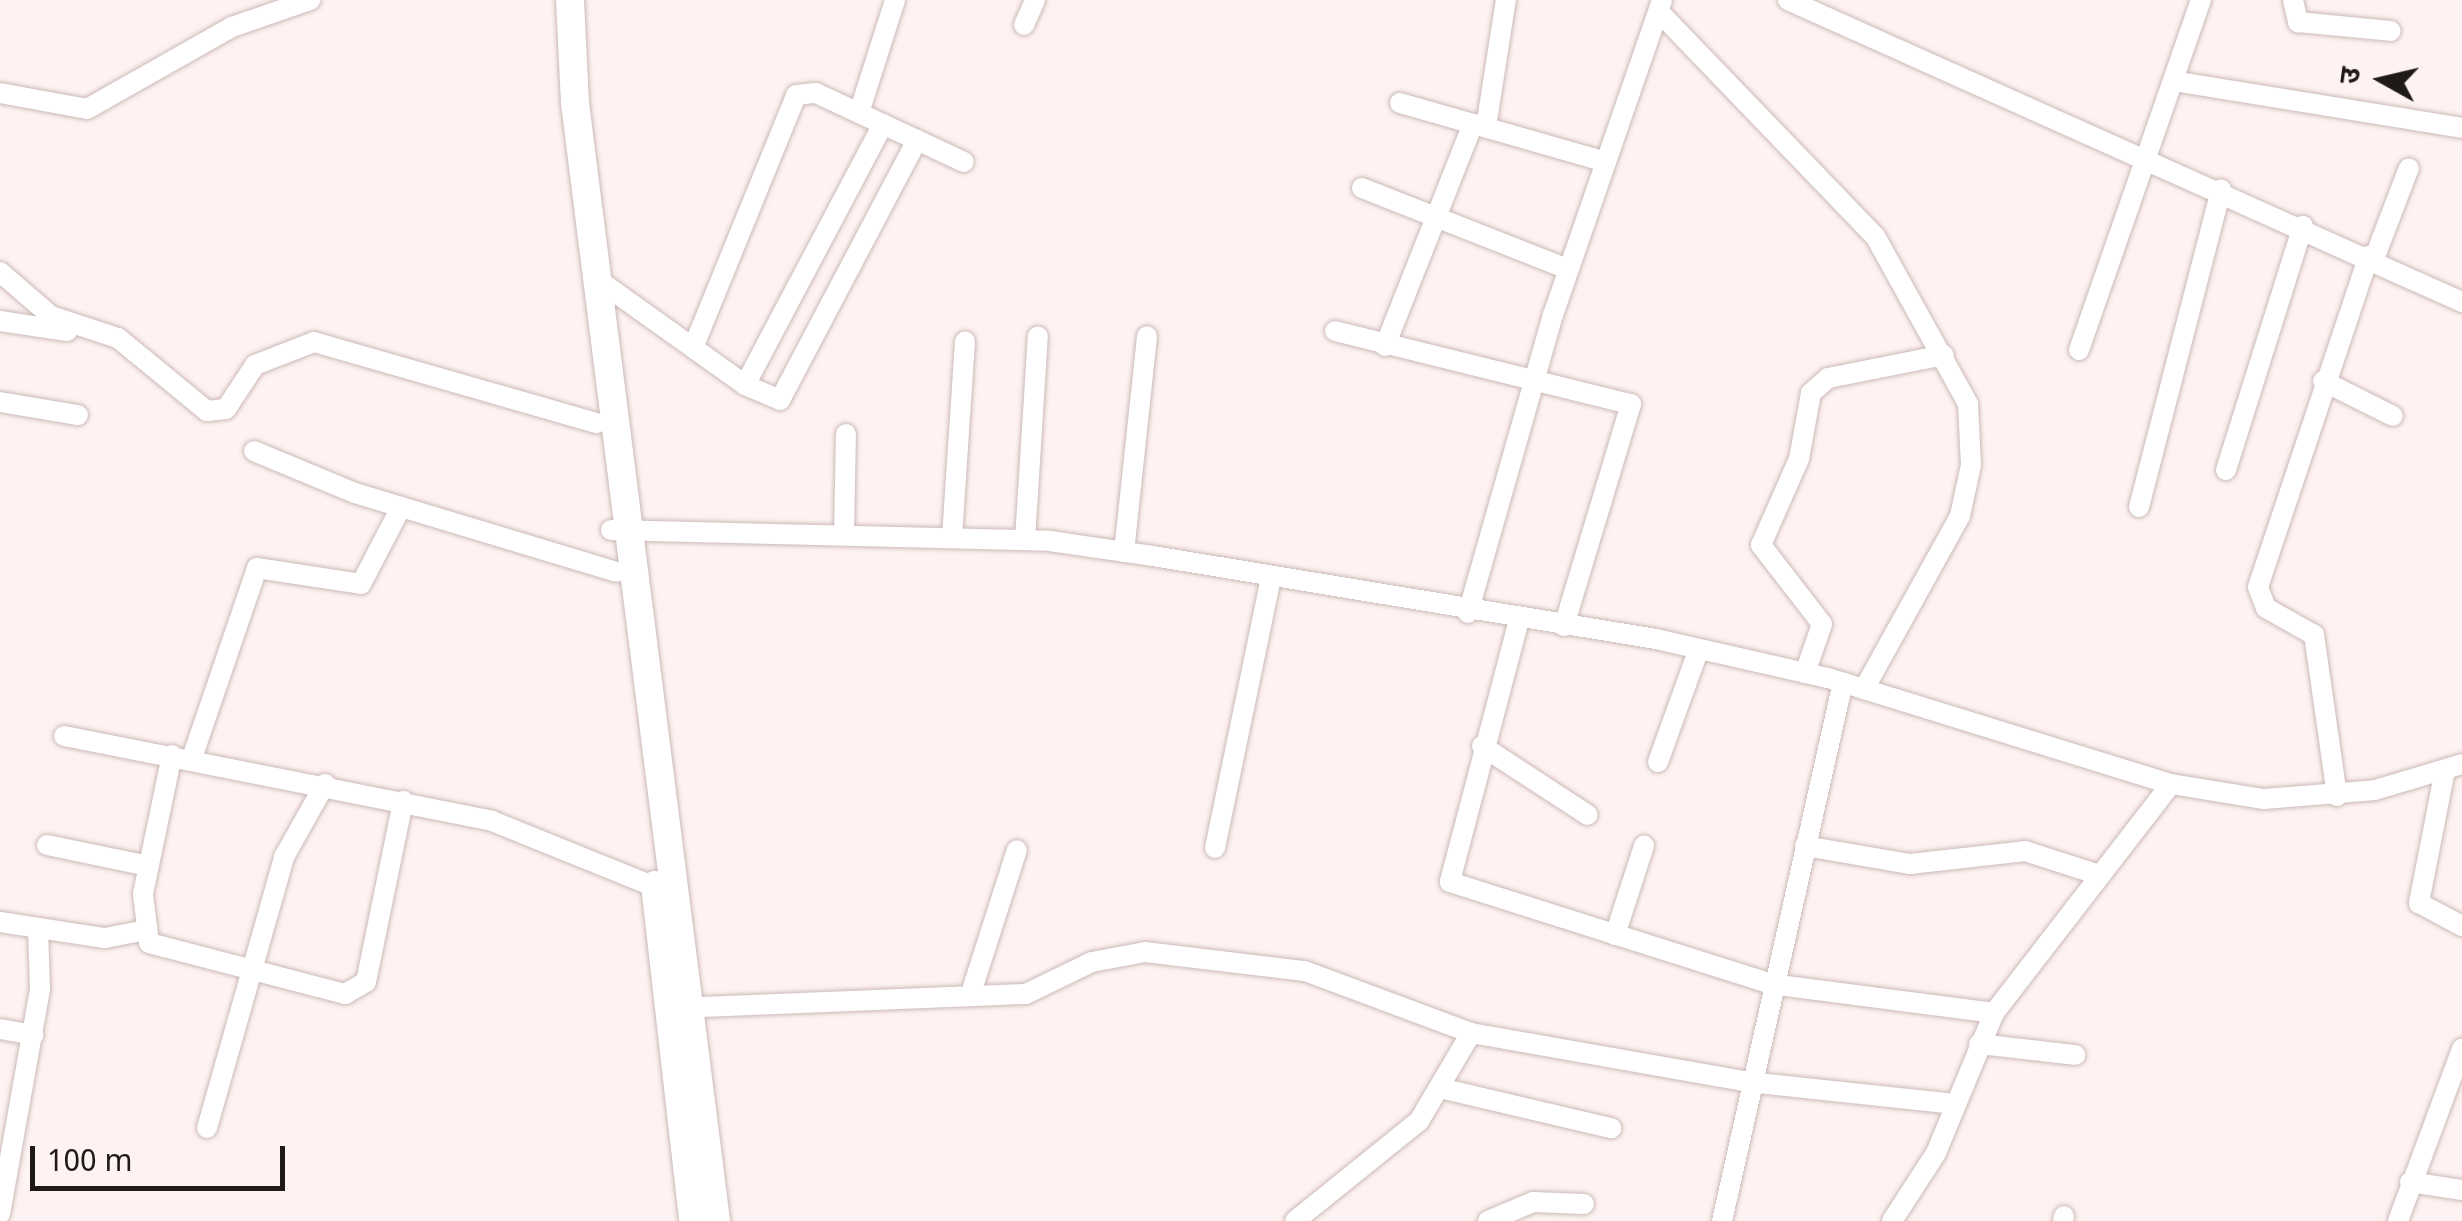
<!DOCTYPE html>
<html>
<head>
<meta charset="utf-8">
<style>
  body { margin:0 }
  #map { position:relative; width:2462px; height:1221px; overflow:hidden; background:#fef3f2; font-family:Georgia,"Noto Sans Devanagari",serif }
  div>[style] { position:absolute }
  .roads { filter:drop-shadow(0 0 2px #cbb9b7) drop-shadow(0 0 2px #cbb9b7) }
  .minor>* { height:20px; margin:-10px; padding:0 10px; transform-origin:10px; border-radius:10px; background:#fff }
  .secondary>* { height:28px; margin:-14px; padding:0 14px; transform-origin:14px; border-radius:14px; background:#fff }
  span { translate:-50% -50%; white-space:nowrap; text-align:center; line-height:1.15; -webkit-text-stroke:9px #fef3f2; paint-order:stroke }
  .north { position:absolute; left:2332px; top:30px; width:100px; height:100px; -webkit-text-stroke:8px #fef3f2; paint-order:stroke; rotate:278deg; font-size:28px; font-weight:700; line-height:40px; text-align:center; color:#1f1918 }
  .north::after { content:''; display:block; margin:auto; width:35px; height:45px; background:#1f1918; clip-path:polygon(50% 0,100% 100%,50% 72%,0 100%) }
  .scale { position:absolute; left:30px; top:1146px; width:255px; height:45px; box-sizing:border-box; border:5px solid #1f1918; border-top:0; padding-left:12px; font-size:30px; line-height:35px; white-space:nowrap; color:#1f1918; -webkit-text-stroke:8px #fef3f2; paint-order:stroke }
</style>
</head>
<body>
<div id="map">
  <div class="roads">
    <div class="minor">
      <div style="left:1788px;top:0;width:739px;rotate:24.14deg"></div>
      <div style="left:2293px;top:0;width:23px;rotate:77deg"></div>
      <div style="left:2298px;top:22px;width:93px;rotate:5.5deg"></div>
      <div style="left:1661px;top:14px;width:308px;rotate:46.1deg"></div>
      <div style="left:1875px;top:236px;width:192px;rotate:61deg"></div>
      <div style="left:1968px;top:404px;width:61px;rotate:87.2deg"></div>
      <div style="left:1971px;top:465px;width:52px;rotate:102.2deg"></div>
      <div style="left:1960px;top:516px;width:198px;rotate:119deg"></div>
      <div style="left:1024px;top:25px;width:27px;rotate:-66deg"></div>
      <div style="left:2173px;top:81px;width:293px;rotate:9.2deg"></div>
      <div style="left:0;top:93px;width:88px;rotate:10.4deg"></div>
      <div style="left:87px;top:109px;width:167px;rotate:-29.5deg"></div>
      <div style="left:232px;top:27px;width:83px;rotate:-19.1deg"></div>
      <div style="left:1400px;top:103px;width:214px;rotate:16deg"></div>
      <div style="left:859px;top:113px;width:119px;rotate:-72.3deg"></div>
      <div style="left:1486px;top:127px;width:129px;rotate:-81.1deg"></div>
      <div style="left:1362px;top:188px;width:221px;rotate:21.5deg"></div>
      <div style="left:2374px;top:259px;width:97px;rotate:-69deg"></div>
      <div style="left:0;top:272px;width:67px;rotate:40.8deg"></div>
      <div style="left:51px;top:316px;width:71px;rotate:18.2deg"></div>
      <div style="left:118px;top:338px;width:115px;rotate:39.4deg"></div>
      <div style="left:207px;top:411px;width:19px;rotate:-6deg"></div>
      <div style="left:226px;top:409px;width:53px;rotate:-56.6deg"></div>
      <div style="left:255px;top:365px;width:63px;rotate:-21.3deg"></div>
      <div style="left:314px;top:342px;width:294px;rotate:16deg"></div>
      <div style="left:598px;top:280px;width:181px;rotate:35.5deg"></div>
      <div style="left:745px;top:385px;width:38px;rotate:23deg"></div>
      <div style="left:780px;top:400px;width:294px;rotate:-62.2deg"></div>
      <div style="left:0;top:321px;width:68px;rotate:8.5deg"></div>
      <div style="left:1335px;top:331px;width:305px;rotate:13.9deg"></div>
      <div style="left:1631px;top:404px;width:232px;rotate:106.8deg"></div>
      <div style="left:1385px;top:346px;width:239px;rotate:-68.4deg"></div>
      <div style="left:693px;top:348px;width:273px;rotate:-67.8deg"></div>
      <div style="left:796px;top:95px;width:20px;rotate:-6deg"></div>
      <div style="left:816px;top:93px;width:163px;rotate:25deg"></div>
      <div style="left:2079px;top:350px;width:371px;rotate:-70.8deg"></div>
      <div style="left:2323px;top:381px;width:78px;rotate:26.6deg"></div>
      <div style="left:745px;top:385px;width:295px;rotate:-62.1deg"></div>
      <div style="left:0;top:402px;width:79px;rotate:9.5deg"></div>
      <div style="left:254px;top:451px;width:109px;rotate:22.6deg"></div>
      <div style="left:355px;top:493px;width:273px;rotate:16.8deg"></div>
      <div style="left:2226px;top:470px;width:256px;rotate:-72.5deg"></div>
      <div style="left:2139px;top:507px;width:328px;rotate:-75.5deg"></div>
      <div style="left:611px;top:530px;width:439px;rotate:1.4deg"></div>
      <div style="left:1050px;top:541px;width:104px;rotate:8.3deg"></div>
      <div style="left:1153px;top:556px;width:510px;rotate:9.37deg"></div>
      <div style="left:1656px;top:639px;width:176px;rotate:12.8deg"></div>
      <div style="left:1828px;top:678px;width:359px;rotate:17.2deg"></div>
      <div style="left:2171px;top:784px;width:94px;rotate:9.2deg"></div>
      <div style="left:2264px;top:799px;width:111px;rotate:-4.6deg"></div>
      <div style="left:2375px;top:790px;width:91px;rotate:-16.6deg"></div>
      <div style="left:844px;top:534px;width:100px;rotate:-88.9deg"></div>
      <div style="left:952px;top:537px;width:196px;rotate:-86.2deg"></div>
      <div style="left:1025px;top:540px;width:204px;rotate:-86.4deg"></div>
      <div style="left:1124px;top:552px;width:217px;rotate:-83.9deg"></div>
      <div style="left:1468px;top:613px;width:310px;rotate:-74.1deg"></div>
      <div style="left:1553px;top:315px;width:333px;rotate:-70.9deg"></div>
      <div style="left:1519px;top:620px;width:271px;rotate:104.8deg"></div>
      <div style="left:1450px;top:882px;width:337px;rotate:17.6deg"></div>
      <div style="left:1771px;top:984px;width:225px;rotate:7.4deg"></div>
      <div style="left:1805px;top:673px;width:52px;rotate:-70.9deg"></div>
      <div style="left:1822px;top:624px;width:100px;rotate:-127.7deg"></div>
      <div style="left:1761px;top:545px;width:94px;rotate:-66.2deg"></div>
      <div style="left:1799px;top:459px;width:67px;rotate:-79.7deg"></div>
      <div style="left:1811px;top:393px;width:23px;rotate:-41deg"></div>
      <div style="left:1828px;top:378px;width:118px;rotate:-11.2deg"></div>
      <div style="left:64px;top:736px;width:436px;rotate:11.2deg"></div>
      <div style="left:492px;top:821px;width:176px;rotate:22deg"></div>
      <div style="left:1482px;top:746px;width:126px;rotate:33.1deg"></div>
      <div style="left:172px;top:755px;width:142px;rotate:101.8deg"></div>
      <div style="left:143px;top:894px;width:49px;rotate:83deg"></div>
      <div style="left:149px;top:943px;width:203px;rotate:14.6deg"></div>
      <div style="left:345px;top:994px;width:24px;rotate:-30deg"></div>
      <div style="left:366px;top:982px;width:185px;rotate:-78.4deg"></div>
      <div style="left:192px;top:758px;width:201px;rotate:-71.1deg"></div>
      <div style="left:257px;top:568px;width:105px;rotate:8.7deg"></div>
      <div style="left:361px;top:584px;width:87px;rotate:-62.5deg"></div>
      <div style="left:1658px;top:762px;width:120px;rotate:-70.1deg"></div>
      <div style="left:2445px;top:770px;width:136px;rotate:101.1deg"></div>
      <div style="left:2419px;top:903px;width:49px;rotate:28.1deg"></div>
      <div style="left:2337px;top:796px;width:163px;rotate:-98.1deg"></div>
      <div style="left:2314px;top:635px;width:55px;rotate:-150.6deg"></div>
      <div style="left:2266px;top:608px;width:22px;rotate:-111deg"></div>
      <div style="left:2258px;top:587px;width:349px;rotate:-71.5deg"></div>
      <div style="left:47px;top:845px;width:103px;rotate:11.7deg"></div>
      <div style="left:1805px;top:846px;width:107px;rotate:9.7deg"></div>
      <div style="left:1910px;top:864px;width:116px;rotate:-6.4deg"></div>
      <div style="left:2025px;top:851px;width:75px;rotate:17.9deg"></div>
      <div style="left:1215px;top:848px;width:277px;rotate:-78.3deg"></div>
      <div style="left:0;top:922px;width:106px;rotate:8.7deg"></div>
      <div style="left:105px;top:938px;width:38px;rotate:-11deg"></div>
      <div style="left:1615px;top:935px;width:94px;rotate:-72deg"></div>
      <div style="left:971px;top:993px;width:150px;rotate:-72.2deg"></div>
      <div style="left:675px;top:1008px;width:351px;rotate:-2.3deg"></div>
      <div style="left:1026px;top:994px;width:73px;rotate:-25.9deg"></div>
      <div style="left:1092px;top:962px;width:54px;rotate:-10.7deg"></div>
      <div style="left:1145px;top:952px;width:161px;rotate:6.8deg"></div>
      <div style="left:1305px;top:971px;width:177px;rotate:20.5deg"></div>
      <div style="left:1471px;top:1033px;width:282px;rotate:10deg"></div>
      <div style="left:1749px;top:1082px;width:207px;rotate:6.1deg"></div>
      <div style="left:0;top:1029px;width:34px;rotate:10deg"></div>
      <div style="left:1979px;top:1044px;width:97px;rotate:6.5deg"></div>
      <div style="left:1440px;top:1088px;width:176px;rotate:13.2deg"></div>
      <div style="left:207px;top:1128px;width:282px;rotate:-74.1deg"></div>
      <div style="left:284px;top:857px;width:84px;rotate:-60.7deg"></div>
      <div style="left:2410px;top:1182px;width:53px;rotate:8.7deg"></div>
      <div style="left:0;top:1214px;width:229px;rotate:-79.9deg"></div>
      <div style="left:40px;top:989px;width:61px;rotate:-91.9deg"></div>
      <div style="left:1295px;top:1221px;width:159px;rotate:-38.9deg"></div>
      <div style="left:1419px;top:1121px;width:102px;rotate:-59.4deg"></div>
      <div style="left:1488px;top:1221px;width:49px;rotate:-22.9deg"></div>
      <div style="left:1533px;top:1202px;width:51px;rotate:2.2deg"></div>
      <div style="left:1722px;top:1221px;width:552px;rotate:-77.35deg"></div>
      <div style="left:1892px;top:1221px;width:81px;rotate:-57.1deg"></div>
      <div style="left:1936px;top:1153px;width:152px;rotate:-67.5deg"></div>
      <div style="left:1994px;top:1013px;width:289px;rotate:-52.3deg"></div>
      <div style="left:2063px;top:1221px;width:5px;rotate:-79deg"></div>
      <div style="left:2398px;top:1221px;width:184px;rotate:-69.6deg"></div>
    </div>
    <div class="secondary">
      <div style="left:570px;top:0;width:103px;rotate:87.2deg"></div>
      <div style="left:575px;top:103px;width:1127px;rotate:82.81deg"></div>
      <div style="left:655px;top:885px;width:338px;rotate:83.5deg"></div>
    </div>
  </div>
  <div class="north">उ</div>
  <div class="scale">100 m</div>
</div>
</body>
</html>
